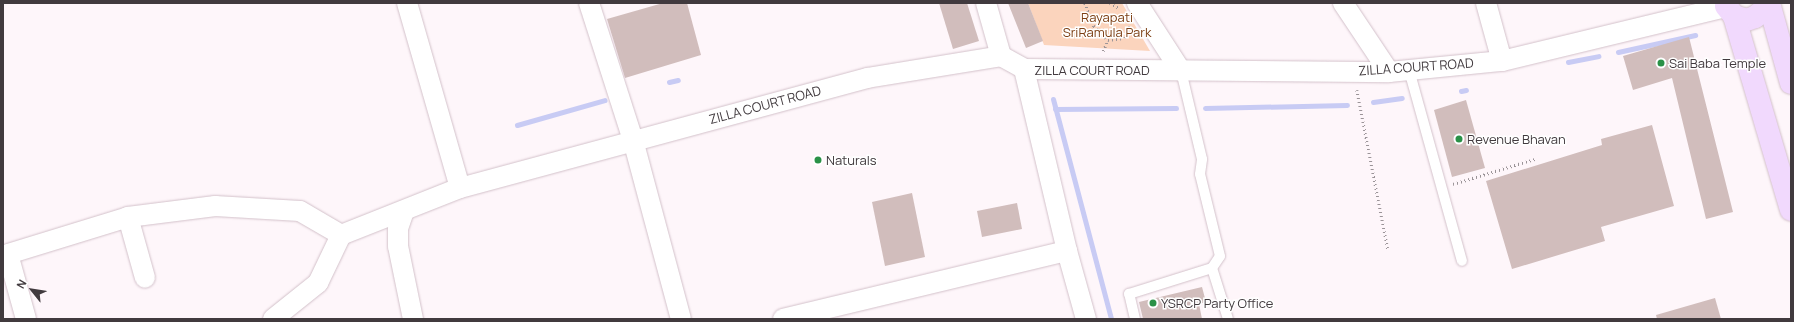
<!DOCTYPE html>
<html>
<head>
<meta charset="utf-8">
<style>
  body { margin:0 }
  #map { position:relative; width:1794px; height:322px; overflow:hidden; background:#fef6fa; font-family:Manrope,sans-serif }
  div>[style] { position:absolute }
  .green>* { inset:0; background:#fbd4bd }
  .stream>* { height:5px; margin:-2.5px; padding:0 2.5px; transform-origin:2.5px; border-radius:2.5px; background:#c8cbf4 }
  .building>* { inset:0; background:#d1bdbc }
  .path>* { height:2.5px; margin-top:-1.25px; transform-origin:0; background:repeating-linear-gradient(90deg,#9b9498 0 1px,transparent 0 4px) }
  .roads { filter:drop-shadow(0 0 1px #d3c1ca) drop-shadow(0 0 1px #d3c1ca) }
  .lane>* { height:10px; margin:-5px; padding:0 5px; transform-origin:5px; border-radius:5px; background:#fff }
  .street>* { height:20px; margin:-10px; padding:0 10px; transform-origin:10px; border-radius:10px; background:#fff }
  .primary>* { height:22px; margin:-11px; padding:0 11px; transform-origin:11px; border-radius:11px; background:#f1d9fd }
  .dots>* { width:11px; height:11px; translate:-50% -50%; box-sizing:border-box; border:2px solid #fff; border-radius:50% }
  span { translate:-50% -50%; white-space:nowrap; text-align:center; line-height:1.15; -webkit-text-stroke:3px #fff; paint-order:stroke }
  .park-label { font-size:13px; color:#7c3f14 }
  .poi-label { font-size:13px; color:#413a3e }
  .left { translate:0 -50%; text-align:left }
  .street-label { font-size:13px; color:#413a3e }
  .frame { position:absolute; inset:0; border:4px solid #413a3e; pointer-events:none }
  .north { position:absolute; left:12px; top:270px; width:40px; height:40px; -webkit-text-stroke:3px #fff; paint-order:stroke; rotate:300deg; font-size:11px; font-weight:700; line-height:16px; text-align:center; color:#413a3e }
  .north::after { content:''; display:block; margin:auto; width:14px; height:18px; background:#413a3e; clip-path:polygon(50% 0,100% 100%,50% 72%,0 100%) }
</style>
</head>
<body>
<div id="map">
  <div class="green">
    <div style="clip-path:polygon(1028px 3px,1122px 3px,1150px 51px,1044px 45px)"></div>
  </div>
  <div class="stream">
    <div style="left:1618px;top:52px;width:79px;rotate:-12.4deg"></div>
    <div style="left:1568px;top:62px;width:31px;rotate:-11deg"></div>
    <div style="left:669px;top:82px;width:9px;rotate:-13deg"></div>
    <div style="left:1461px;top:91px;width:5px;rotate:-11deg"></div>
    <div style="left:1053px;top:99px;width:228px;rotate:75.2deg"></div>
    <div style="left:1373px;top:102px;width:29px;rotate:-8deg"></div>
    <div style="left:1205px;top:108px;width:142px;rotate:-1.2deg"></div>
    <div style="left:1055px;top:109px;width:121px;rotate:-0.5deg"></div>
    <div style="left:517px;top:125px;width:91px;rotate:-15.9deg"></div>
  </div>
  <div class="building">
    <div style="clip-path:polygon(663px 3px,687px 3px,701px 55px,625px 78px,607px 19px)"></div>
    <div style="clip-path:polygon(939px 3px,967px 3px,979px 41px,953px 49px)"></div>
    <div style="clip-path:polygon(1008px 3px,1028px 3px,1043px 41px,1026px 48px)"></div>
    <div style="clip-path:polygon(1689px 37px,1733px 212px,1706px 219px,1672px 78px,1633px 90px,1623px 56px)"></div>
    <div style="clip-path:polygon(1466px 100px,1485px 168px,1452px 177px,1434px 110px)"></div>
    <div style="clip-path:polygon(1652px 125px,1674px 206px,1601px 227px,1605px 241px,1512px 269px,1486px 181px,1602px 145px,1601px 139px)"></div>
    <div style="clip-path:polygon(912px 193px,925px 257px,885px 266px,872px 202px)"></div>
    <div style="clip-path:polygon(1017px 203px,1022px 229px,982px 237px,977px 211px)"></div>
    <div style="clip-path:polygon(1202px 287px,1206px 302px,1199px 304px,1202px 319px,1143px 319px,1139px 302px)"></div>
    <div style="clip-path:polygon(1715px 298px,1721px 319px,1657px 319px,1656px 315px)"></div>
  </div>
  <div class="path">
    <div style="left:1085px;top:3px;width:25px;rotate:69deg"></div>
    <div style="left:1094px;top:26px;width:20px;rotate:45deg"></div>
    <div style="left:1108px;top:40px;width:16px;rotate:-7deg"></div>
    <div style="left:1124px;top:38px;width:14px;rotate:-65deg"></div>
    <div style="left:1110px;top:3px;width:10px;rotate:29deg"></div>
    <div style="left:1103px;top:51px;width:12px;rotate:-66deg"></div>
    <div style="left:1357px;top:90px;width:162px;rotate:79deg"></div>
    <div style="left:1453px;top:184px;width:86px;rotate:-17deg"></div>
  </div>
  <div class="roads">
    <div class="lane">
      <div style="left:1409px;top:70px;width:198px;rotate:74.5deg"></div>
      <div style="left:1212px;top:268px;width:53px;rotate:72.6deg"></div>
      <div style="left:1135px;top:319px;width:26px;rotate:-103deg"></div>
      <div style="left:1129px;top:294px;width:87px;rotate:-17.4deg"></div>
      <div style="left:1212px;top:268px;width:14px;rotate:-56deg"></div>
      <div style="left:1220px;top:256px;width:84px;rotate:-103.7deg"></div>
      <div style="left:1200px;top:174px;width:15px;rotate:-82deg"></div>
      <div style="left:1202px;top:159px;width:90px;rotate:-103.4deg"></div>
    </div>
    <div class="street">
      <div style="left:407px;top:3px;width:192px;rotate:74deg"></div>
      <div style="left:589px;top:3px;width:144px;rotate:72.2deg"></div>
      <div style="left:633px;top:140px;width:185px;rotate:75deg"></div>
      <div style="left:986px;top:3px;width:55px;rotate:74.2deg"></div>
      <div style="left:1137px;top:3px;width:81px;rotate:57.1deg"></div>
      <div style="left:1343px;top:3px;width:83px;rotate:56.3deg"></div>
      <div style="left:1486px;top:3px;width:60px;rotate:74.6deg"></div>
      <div style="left:1024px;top:69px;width:187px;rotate:76.7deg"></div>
      <div style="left:1067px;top:251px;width:71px;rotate:74.4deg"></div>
      <div style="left:404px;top:211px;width:18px;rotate:109deg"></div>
      <div style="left:398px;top:228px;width:18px;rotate:90deg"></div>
      <div style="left:398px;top:246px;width:75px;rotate:78.4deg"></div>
      <div style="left:128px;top:217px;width:63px;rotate:74.4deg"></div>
      <div style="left:26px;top:319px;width:67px;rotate:-105.5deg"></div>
      <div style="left:8px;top:254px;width:126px;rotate:-17.1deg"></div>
      <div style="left:128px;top:217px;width:88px;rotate:-7.2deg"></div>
      <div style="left:215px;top:206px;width:85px;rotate:3.4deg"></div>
      <div style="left:300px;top:211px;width:48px;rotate:30.3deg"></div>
      <div style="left:341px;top:235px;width:128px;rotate:-21.6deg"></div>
      <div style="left:460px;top:188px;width:422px;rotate:-15.1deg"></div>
      <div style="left:867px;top:78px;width:136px;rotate:-9.3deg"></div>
      <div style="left:1001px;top:56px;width:26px;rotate:29deg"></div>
      <div style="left:1024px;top:69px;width:365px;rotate:0.5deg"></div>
      <div style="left:1389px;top:72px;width:114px;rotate:-5.6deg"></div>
      <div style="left:1502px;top:61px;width:230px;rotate:-13.6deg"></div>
      <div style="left:273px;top:319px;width:58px;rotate:-38.7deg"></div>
      <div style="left:318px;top:283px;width:53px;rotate:-64.4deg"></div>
      <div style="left:783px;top:319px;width:292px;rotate:-13.5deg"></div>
    </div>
    <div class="primary">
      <div style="left:1769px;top:3px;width:83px;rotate:74.6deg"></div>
      <div style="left:1726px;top:6px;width:13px;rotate:51deg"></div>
      <div style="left:1734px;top:16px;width:13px;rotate:18deg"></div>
      <div style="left:1746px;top:20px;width:9px;rotate:-18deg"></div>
      <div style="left:1755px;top:17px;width:11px;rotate:-38deg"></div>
      <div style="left:1764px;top:10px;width:7px;rotate:-74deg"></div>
      <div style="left:1734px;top:16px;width:202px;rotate:73.6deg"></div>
    </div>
  </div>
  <div class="dots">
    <div style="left:1661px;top:63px;background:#2a9147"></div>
    <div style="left:1459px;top:139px;background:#2a9147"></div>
    <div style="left:818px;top:160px;background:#2a9147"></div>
    <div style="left:1153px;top:303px;background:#2a9147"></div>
  </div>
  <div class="park-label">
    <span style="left:1107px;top:25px">Rayapati<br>SriRamula Park</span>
  </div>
  <div class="poi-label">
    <span class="left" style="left:1669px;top:63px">Sai Baba Temple</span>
    <span class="left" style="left:1467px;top:139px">Revenue Bhavan</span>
    <span class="left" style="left:826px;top:160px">Naturals</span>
    <span class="left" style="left:1161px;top:303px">YSRCP Party Office</span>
  </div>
  <div class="street-label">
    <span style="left:1416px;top:67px;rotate:-4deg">ZILLA COURT ROAD</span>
    <span style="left:1092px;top:70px">ZILLA COURT ROAD</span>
    <span style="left:765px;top:105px;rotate:-15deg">ZILLA COURT ROAD</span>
  </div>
  <div class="frame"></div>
  <div class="north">N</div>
</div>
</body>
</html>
